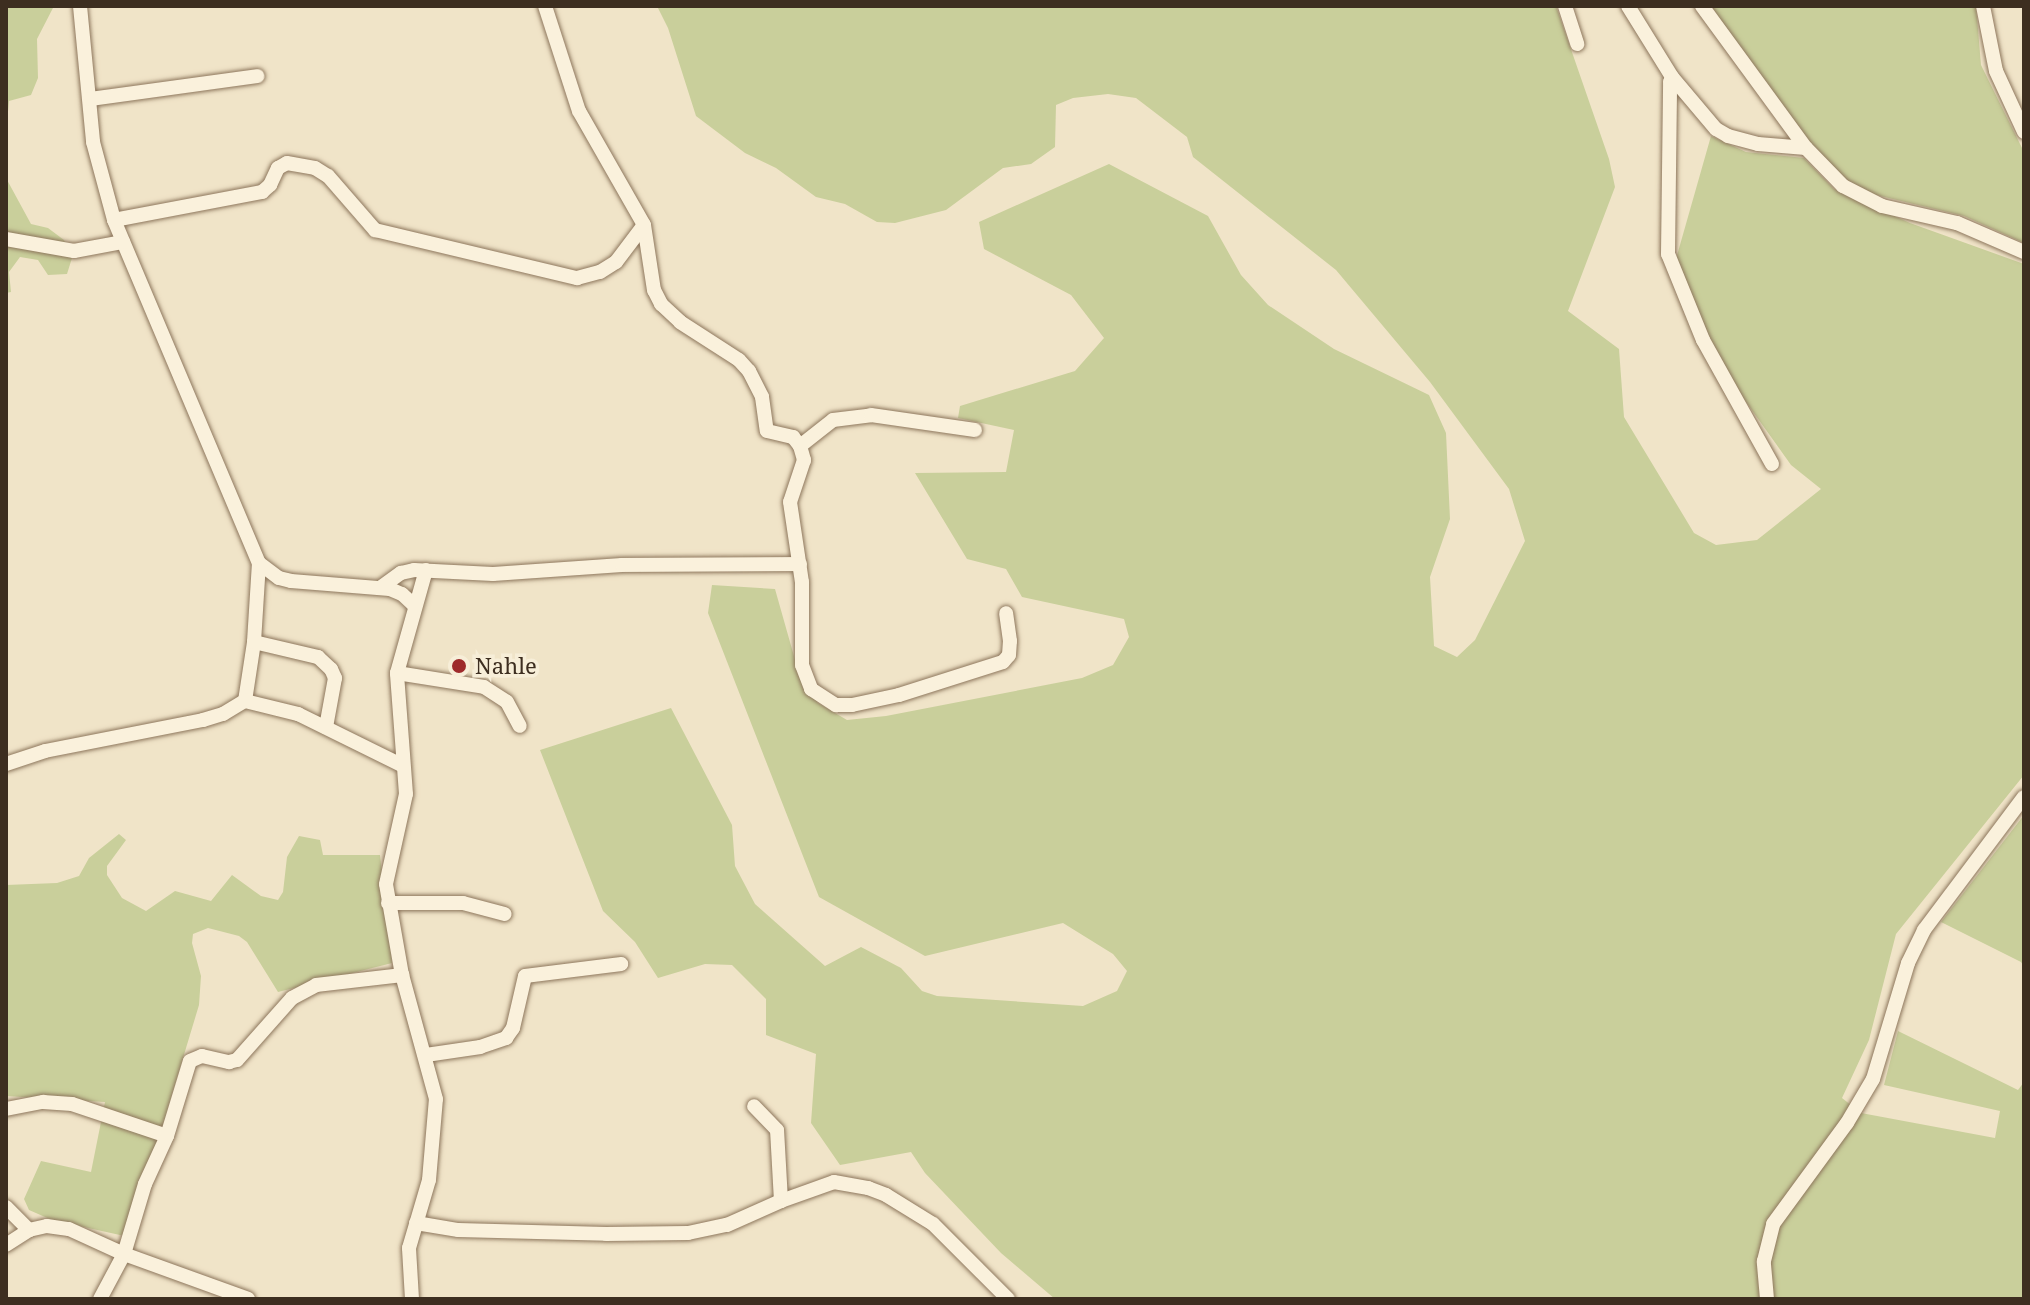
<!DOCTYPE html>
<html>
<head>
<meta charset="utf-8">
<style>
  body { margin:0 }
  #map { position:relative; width:2030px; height:1305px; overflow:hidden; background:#f0e4c8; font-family:"Noto Serif",serif }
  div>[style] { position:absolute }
  .green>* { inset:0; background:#c9cf9b }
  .roads { filter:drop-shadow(0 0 2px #8d765c) drop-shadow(0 0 2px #8d765c) }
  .minor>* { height:14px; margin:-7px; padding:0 7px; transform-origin:7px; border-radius:7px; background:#faf1dc }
  .dots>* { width:22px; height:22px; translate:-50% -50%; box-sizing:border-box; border:4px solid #f7eed8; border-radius:50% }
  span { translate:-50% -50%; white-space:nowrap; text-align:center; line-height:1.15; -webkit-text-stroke:7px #f7eed8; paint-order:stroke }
  .poi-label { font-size:22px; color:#3d2e20 }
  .left { translate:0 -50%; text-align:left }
  .frame { position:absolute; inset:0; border:8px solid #3d2e20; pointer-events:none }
</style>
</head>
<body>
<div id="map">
  <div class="green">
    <div style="clip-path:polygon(6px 6px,54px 6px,37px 39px,38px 78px,31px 95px,9px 101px,6px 133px)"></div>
    <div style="clip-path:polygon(657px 6px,1556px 6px,1609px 159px,1615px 187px,1568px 311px,1619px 349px,1624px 417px,1694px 533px,1716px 545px,1757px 540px,1821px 489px,1791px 465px,1721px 367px,1676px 259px,1711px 136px,1746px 152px,1804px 158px,1834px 189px,1910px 223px,2024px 264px,2024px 775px,1896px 934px,1869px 1040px,1842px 1098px,1861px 1113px,1995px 1138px,2000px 1111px,1884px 1085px,1898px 1031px,2018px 1090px,2024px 1082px,2024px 1299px,1055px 1299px,1001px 1253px,925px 1173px,911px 1152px,840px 1165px,811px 1123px,816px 1054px,766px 1035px,766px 999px,732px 965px,705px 964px,658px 978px,635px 942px,603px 911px,540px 750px,671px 708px,732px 825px,735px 866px,755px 904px,825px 966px,861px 947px,901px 968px,922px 991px,937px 996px,1083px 1006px,1117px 991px,1127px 971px,1113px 954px,1063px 923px,925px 956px,819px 897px,708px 613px,712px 585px,775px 589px,801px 681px,818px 703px,847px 720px,886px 716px,1082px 678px,1113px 665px,1129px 637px,1124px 619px,1022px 597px,1006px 569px,967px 559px,915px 473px,1006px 472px,1014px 430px,958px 418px,960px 406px,1075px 371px,1104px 338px,1071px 295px,984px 249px,979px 222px,1109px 164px,1208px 216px,1241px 275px,1268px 305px,1334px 349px,1429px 395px,1446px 433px,1450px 519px,1430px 577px,1434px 646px,1457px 657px,1475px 640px,1525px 541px,1509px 489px,1430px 382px,1336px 270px,1193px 157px,1187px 137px,1136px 98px,1108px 94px,1073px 98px,1056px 105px,1055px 147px,1031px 164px,1003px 168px,946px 210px,895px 223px,877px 222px,845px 204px,816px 197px,776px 168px,745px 153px,696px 116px,668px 28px)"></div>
    <div style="clip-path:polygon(1711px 6px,1976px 6px,1981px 65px,2024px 152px,2024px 243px,1964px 216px,1872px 194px,1844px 179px,1806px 140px)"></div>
    <div style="clip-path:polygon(6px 178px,31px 224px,48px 228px,64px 240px,72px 258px,67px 274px,48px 275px,38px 260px,20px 257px,9px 272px,11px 292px,6px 293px)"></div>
    <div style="clip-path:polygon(2024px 815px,2024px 967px,2021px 962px,1941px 922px)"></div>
    <div style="clip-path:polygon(119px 834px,126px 840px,107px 866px,107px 875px,122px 898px,146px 911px,175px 891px,211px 901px,232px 875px,261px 896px,278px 900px,283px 892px,287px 857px,299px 836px,320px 840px,323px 855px,380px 855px,392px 963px,278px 992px,247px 942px,239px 936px,208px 928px,193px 934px,192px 943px,201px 976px,199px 1005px,129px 1237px,52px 1220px,29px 1210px,24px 1199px,41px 1161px,91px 1172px,105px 1102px,6px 1096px,6px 885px,57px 883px,79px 876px,89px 858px)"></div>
  </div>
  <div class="roads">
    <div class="minor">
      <div style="left:80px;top:6px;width:137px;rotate:84.5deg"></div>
      <div style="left:93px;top:142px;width:81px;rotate:74.9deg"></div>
      <div style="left:114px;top:220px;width:372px;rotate:67.1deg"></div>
      <div style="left:259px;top:563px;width:25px;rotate:37deg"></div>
      <div style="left:279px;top:578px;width:12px;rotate:14deg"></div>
      <div style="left:291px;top:581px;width:99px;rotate:4.6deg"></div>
      <div style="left:390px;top:589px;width:13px;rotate:23deg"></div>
      <div style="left:402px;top:594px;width:16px;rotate:43deg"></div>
      <div style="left:545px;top:6px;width:110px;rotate:72.1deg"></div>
      <div style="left:579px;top:111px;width:131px;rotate:60.3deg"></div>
      <div style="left:644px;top:225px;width:66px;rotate:81.3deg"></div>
      <div style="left:654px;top:290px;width:16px;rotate:63deg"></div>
      <div style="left:661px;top:304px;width:26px;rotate:43deg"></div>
      <div style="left:680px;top:322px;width:70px;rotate:32.8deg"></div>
      <div style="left:739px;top:360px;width:15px;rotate:48deg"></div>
      <div style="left:749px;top:371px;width:29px;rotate:63deg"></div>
      <div style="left:762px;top:397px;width:34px;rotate:82deg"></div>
      <div style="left:767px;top:431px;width:27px;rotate:13deg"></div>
      <div style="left:793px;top:437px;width:11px;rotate:52deg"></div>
      <div style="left:800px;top:446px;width:15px;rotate:74deg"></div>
      <div style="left:804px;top:460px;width:44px;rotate:108.4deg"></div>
      <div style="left:790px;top:502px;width:81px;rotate:81.5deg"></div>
      <div style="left:802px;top:582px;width:83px;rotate:90deg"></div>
      <div style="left:802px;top:665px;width:26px;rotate:69deg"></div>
      <div style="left:811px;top:689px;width:30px;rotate:33deg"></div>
      <div style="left:836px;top:705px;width:16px"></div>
      <div style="left:852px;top:705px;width:48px;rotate:-12deg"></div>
      <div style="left:899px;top:695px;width:109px;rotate:-17.6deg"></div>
      <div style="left:1003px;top:662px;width:9px;rotate:-49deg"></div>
      <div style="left:1009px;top:655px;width:14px;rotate:-86deg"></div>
      <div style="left:1010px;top:641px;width:28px;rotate:-98deg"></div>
      <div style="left:1565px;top:6px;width:40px;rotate:72deg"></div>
      <div style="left:1628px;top:6px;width:84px;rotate:58.2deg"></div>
      <div style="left:1702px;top:6px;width:176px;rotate:53.8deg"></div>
      <div style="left:1806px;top:148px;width:53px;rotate:45.8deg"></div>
      <div style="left:1843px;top:186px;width:44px;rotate:27.1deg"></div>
      <div style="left:1882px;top:206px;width:77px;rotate:12.8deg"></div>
      <div style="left:1957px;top:223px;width:73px;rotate:23.4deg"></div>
      <div style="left:1983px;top:6px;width:66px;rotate:78.7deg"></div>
      <div style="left:1996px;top:71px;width:67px;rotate:65.3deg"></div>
      <div style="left:90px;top:99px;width:169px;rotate:-7.8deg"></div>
      <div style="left:114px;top:220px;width:151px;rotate:-10.7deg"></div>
      <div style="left:262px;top:192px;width:11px;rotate:-41deg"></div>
      <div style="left:270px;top:185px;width:19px;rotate:-65deg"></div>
      <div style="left:278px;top:168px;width:10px;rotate:-29deg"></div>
      <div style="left:287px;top:163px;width:28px;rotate:10deg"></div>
      <div style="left:315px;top:168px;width:15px;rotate:32deg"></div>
      <div style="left:328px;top:176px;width:72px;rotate:49deg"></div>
      <div style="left:375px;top:230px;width:208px;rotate:13.4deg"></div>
      <div style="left:577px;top:278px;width:24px;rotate:-15deg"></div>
      <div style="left:600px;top:272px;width:19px;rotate:-32deg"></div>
      <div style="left:616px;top:262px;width:46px;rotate:-52.9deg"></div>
      <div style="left:6px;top:239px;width:69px;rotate:10deg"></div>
      <div style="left:74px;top:251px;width:50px;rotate:-10.4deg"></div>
      <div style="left:800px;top:446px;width:42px;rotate:-38.2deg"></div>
      <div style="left:833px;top:420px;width:38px;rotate:-7deg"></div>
      <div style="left:871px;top:415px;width:105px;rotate:8.2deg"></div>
      <div style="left:1772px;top:464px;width:142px;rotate:-119.1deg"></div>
      <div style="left:1703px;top:340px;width:93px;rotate:-112.1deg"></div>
      <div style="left:1668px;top:254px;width:172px;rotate:-89.3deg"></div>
      <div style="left:1670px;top:82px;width:5px;rotate:-68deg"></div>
      <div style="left:1672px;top:77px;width:68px;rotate:49.8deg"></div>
      <div style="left:1716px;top:129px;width:14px;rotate:30deg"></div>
      <div style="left:1728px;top:136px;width:31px;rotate:15deg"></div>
      <div style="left:1758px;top:144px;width:48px;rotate:4.8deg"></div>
      <div style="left:380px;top:588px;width:26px;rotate:-36deg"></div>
      <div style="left:401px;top:573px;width:13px;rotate:-13deg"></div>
      <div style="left:414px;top:570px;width:79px;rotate:2.9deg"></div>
      <div style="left:493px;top:574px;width:129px;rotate:-4deg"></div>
      <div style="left:622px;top:565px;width:178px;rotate:-0.3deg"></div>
      <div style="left:254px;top:642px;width:66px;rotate:13.2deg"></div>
      <div style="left:318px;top:657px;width:18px;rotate:43deg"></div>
      <div style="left:331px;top:669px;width:10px;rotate:66deg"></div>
      <div style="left:335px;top:678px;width:50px;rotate:100.4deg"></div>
      <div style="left:397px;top:673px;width:88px;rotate:9.1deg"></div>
      <div style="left:484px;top:687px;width:27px;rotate:33deg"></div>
      <div style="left:507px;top:702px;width:27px;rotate:62deg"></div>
      <div style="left:245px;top:701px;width:60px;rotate:-81.3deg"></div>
      <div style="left:254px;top:642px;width:79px;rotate:-86.4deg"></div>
      <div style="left:6px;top:764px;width:41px;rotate:-18.4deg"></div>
      <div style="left:45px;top:751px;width:161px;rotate:-11.1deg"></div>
      <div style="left:203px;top:720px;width:21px;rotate:-17deg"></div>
      <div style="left:223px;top:714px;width:26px;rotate:-31deg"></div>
      <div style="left:245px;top:701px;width:55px;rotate:13.8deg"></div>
      <div style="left:298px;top:714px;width:117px;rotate:26.3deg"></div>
      <div style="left:388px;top:903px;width:75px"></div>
      <div style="left:463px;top:903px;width:43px;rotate:14.7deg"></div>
      <div style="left:426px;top:1055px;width:55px;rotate:-8.4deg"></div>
      <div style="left:480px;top:1047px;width:28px;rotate:-19deg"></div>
      <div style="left:506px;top:1038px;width:12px;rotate:-55deg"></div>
      <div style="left:513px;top:1028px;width:53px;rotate:-77deg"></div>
      <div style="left:525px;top:976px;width:97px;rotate:-7.1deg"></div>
      <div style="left:6px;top:1109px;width:38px;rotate:-11deg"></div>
      <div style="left:43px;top:1102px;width:29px;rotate:4deg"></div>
      <div style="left:72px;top:1104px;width:100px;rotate:18.6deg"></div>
      <div style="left:781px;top:1201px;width:56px;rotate:-19.7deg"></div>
      <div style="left:834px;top:1182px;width:35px;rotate:10deg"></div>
      <div style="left:868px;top:1188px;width:19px;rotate:21deg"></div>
      <div style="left:886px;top:1195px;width:55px;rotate:31.7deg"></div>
      <div style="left:933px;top:1224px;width:106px;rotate:45deg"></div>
      <div style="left:6px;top:1207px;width:33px;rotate:45deg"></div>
      <div style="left:416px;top:1223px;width:43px;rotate:9.5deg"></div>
      <div style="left:458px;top:1230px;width:148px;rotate:1.5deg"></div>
      <div style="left:606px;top:1234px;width:82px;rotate:-0.7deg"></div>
      <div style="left:688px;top:1233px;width:40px;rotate:-12deg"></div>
      <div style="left:727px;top:1225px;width:59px;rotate:-24deg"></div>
      <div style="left:781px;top:1201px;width:71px;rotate:-93.2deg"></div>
      <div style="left:777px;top:1130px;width:33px;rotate:-134deg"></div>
      <div style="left:6px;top:1245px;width:27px;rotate:-33deg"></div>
      <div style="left:29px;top:1230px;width:18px;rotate:-13deg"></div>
      <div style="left:47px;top:1226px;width:22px;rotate:8deg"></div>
      <div style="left:69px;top:1229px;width:60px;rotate:24.4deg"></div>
      <div style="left:124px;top:1254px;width:132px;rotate:19.9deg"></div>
      <div style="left:100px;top:1299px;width:51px;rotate:-61.9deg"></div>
      <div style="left:124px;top:1254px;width:73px;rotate:-73.3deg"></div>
      <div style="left:145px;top:1184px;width:53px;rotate:-65.4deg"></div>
      <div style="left:167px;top:1136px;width:78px;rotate:-73deg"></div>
      <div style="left:190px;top:1061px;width:13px;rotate:-23deg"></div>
      <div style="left:202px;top:1056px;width:28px;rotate:13deg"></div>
      <div style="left:229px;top:1062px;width:8px;rotate:-14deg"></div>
      <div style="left:237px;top:1060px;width:83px;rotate:-48.4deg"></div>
      <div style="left:292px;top:998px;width:27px;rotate:-28deg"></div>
      <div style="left:316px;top:985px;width:87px;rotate:-6.6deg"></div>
      <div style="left:412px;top:1299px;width:51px;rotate:-93.4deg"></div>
      <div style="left:409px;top:1248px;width:71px;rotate:-73.6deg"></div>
      <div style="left:429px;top:1180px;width:81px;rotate:-85.1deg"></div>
      <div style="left:436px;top:1099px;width:129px;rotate:-105.3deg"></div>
      <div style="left:402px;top:975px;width:92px;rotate:-100deg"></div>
      <div style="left:386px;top:884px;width:92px;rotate:-77.5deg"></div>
      <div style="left:406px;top:794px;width:121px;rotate:-94.3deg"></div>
      <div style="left:397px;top:673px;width:107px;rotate:-74.3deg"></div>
      <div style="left:1767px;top:1299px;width:38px;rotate:-95deg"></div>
      <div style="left:1764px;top:1261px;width:38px;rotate:-76deg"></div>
      <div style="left:1773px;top:1224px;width:125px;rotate:-53.8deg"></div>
      <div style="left:1847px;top:1123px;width:51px;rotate:-59.4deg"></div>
      <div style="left:1873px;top:1079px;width:121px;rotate:-73.2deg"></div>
      <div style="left:1908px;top:963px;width:37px;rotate:-64deg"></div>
      <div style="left:1924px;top:930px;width:166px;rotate:-53.1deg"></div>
    </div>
  </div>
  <div class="dots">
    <div style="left:459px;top:666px;background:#9e2a2b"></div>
  </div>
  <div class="poi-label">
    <span class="left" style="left:475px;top:666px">Nahle</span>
  </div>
  <div class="frame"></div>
</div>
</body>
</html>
